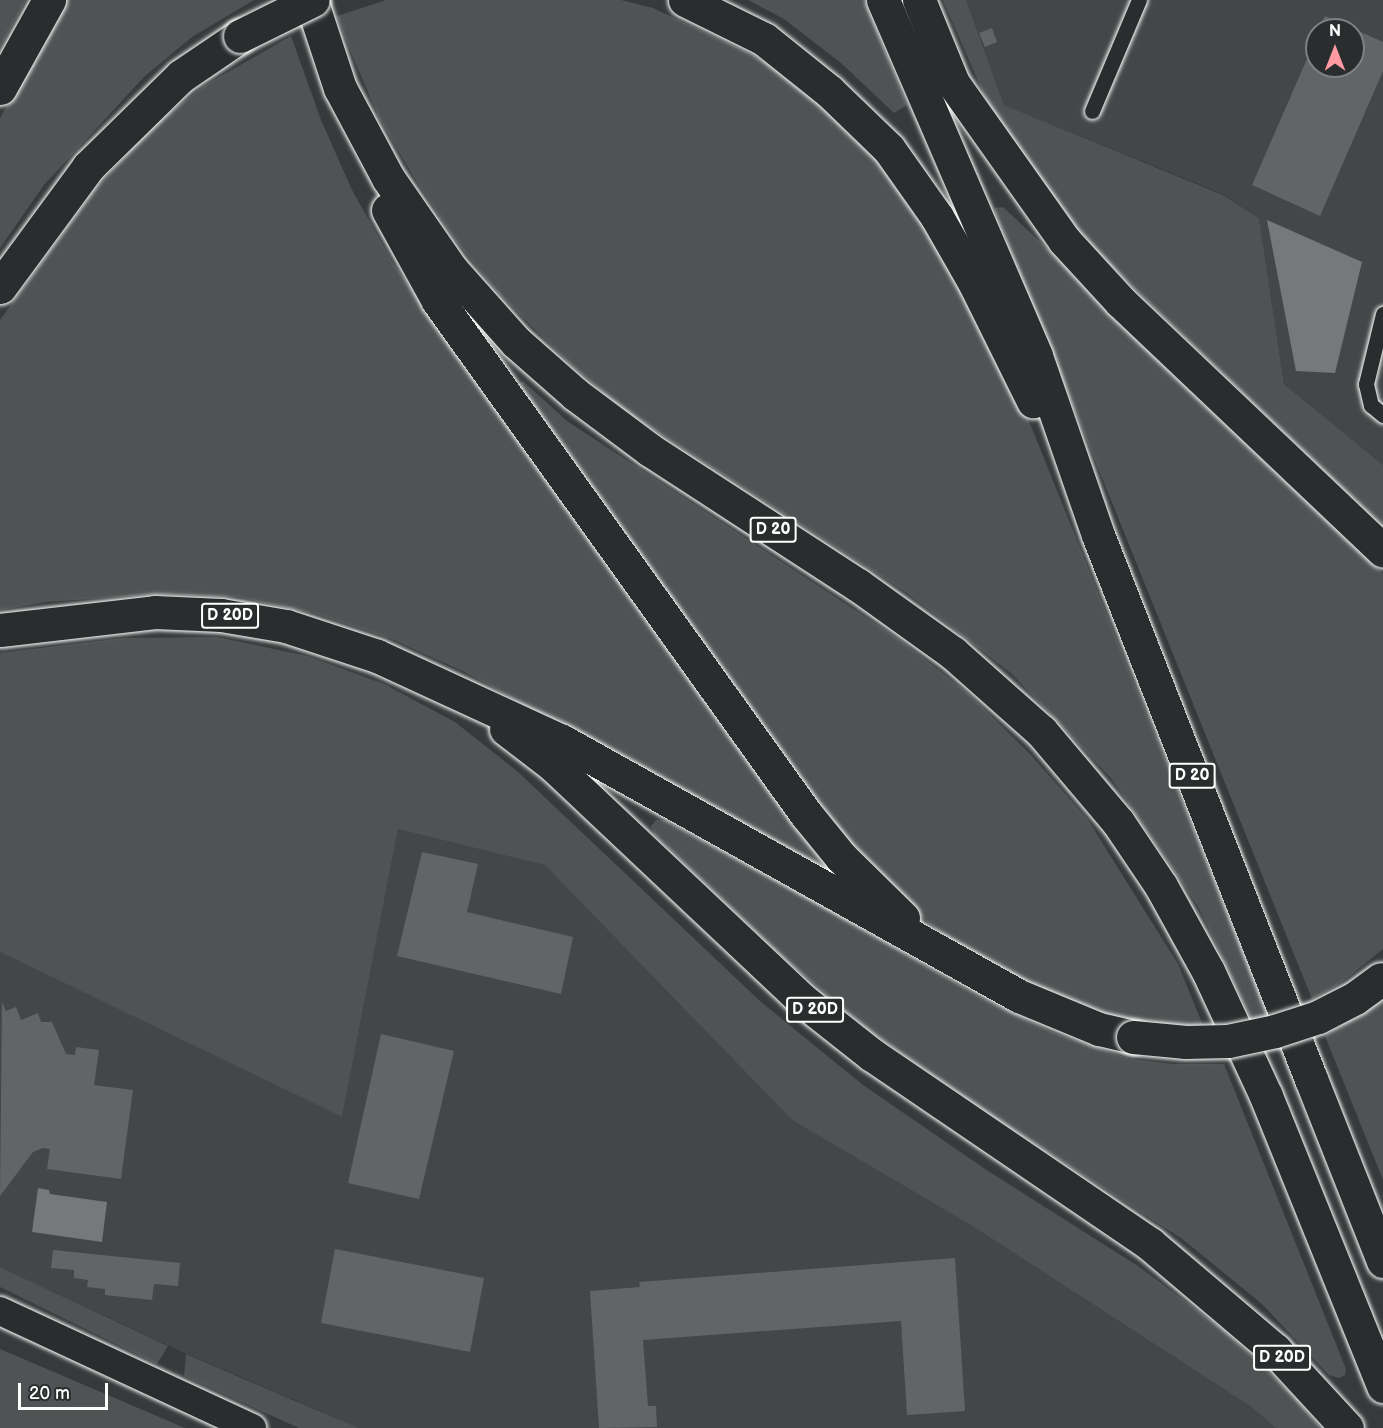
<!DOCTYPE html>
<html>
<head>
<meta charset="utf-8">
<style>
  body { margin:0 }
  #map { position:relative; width:1383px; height:1428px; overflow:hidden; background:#373a3b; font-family:"Balsamiq Sans",sans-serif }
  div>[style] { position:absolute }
  .built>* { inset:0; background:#444748 }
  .green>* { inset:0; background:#505354 }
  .water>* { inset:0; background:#767879 }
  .building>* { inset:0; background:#636465 }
  .roads { filter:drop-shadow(0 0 2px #fff) drop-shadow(0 0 2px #fff) }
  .service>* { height:15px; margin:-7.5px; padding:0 7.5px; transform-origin:7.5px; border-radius:7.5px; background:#2a2d2e }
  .minor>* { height:28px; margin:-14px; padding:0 14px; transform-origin:14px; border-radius:14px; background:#2a2d2e }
  .primary>* { height:33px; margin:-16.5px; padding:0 16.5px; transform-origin:16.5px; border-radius:16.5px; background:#2a2d2e }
  .trunk>* { height:33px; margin:-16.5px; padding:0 16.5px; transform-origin:16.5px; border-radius:16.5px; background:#2a2d2e }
  .bridges { filter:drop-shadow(0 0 2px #fff) drop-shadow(0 0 2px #fff) }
  .primary-bridge>* { height:33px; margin:-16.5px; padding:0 16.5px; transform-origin:16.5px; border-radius:16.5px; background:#2a2d2e }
  span { translate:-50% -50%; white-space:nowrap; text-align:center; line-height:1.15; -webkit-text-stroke:5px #2a2d2e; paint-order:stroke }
  .shield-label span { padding:2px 4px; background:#2a2d2e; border:2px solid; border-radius:4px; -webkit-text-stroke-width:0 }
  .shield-label { font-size:16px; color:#fff; font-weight:700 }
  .north { position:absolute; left:1305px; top:18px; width:60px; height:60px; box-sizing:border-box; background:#2a2d2e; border:2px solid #7f8182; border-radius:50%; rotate:0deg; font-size:16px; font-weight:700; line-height:24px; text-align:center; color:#fff }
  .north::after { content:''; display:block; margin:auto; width:21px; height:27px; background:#ff9aa2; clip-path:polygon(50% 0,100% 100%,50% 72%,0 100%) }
  .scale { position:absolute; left:18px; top:1383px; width:90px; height:27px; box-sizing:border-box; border:3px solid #fff; border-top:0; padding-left:8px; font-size:18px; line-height:21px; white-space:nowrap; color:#fff; -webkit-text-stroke:4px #2a2d2e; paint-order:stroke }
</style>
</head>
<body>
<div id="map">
  <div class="built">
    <div style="clip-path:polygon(evenodd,966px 0,1383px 0,1383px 465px,1284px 384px,1259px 218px,1223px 194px,1004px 105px,966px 0,1317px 30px,1353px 30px,1353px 66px,1317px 66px,1317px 30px)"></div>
    <div style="clip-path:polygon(398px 829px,546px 865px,792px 1120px,974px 1227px,1250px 1406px,1276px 1428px,359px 1428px,176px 1349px,0 1267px,0 952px,342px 1117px)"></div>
  </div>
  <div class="green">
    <div style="clip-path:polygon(0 0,26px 0,0 48px)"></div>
    <div style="clip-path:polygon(66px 0,254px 0,192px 37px,144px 77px,44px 185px,0 248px,0 118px)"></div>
    <div style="clip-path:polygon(386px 0,621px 0,653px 8px,755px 56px,803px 88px,844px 123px,921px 210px,995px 344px,1031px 426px,1268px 1015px,1252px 1020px,1198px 906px,1111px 778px,1011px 673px,907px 593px,625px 411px,571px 365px,498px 293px,455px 240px,414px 177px,379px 118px,351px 52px,337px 16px)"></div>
    <div style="clip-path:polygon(748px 0,864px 0,907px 105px,894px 113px,841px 63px,784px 19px)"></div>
    <div style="clip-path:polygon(943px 0,966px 0,1004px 105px,1223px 195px,1259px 218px,1284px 384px,1383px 465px,1383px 527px,1089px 245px,992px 113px)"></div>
    <div style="clip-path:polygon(291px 36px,321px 120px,352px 190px,393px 263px,831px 871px,827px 873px,465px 672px,392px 639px,313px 613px,238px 597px,161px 594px,46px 602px,0 610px,0 320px,93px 192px,153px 126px,204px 86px)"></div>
    <div style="clip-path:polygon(1003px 207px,1314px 498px,1383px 574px,1383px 949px,1341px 983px,1312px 999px,995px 212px,995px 208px)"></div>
    <div style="clip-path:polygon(523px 381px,567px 421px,899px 639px,969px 694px,1029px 753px,1088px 820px,1178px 964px,1204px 1028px,1136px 1022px,1049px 998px,968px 954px,911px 909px,861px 861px,802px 786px,515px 388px)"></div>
    <div style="clip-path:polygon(217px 637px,307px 656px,384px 684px,455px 722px,517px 771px,761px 1002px,863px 1085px,988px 1171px,1138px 1266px,1225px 1331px,1298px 1400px,1320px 1428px,1276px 1428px,1250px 1406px,974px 1227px,792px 1120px,545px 865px,398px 829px,342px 1117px,0 952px,0 653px,123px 638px)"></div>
    <div style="clip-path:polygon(656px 820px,664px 820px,828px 909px,978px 996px,1052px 1032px,1130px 1059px,1173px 1064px,1224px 1064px,1346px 1369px,1345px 1375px,1339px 1378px,1329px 1375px,1262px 1304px,1181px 1238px,996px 1119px,871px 1032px,785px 959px,654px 834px,651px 826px)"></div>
    <div style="clip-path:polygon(1383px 999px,1383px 1180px,1325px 1036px)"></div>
    <div style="clip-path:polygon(0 1267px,168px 1346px,157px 1364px,0 1287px)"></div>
    <div style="clip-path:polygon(0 1349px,185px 1428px,0 1428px)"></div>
    <div style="clip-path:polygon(186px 1354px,288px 1398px,359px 1428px,299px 1428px,184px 1376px)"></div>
  </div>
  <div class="water">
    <div style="clip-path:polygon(1267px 220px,1362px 262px,1335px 373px,1296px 371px)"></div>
    <div style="clip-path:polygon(38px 1188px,49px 1190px,50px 1194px,107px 1202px,102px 1242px,32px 1232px)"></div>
  </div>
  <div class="building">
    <div style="clip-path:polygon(1325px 16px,1383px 42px,1383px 71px,1320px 216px,1252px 185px,1317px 36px,1317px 66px,1353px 66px,1353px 30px,1319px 30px)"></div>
    <div style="clip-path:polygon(992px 28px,997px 42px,985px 47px,979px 33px)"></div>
    <div style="clip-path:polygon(422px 852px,478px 864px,467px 912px,573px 937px,561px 994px,397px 956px)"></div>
    <div style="clip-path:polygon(2px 1002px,6px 1011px,16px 1007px,21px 1020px,38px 1013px,41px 1022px,52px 1022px,66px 1054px,75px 1055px,76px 1047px,99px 1050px,94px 1085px,133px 1090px,121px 1179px,47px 1169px,50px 1149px,43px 1148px,33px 1152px,0 1196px)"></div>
    <div style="clip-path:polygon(381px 1034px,454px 1051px,419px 1199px,348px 1183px)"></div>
    <div style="clip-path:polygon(335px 1249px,484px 1278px,470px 1352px,321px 1323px)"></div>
    <div style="clip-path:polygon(53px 1250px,180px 1263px,178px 1286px,154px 1284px,152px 1300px,105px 1295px,105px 1289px,87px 1287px,88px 1280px,74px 1278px,74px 1270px,51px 1268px)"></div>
    <div style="clip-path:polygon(955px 1258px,965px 1411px,907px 1415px,901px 1321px,643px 1340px,648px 1406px,656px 1406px,657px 1427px,599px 1428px,590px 1291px,640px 1287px,639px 1282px)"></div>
  </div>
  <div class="roads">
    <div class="service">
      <div style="left:1092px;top:111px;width:121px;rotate:-67.1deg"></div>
      <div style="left:1383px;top:314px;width:72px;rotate:103.7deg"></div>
      <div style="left:1366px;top:384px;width:22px;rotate:77deg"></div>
      <div style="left:1371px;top:405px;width:16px;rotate:40deg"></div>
    </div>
    <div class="minor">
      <div style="left:0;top:1311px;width:278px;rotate:24.9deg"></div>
    </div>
    <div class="primary">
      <div style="left:311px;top:0;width:93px;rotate:71.8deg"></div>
      <div style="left:340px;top:88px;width:102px;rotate:61.9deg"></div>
      <div style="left:388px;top:178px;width:111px;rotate:55.3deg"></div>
      <div style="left:451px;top:269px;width:98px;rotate:48.3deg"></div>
      <div style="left:516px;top:342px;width:79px;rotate:41.4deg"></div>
      <div style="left:575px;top:394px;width:94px;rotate:36.7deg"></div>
      <div style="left:650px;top:450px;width:248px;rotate:33deg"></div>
      <div style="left:858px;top:585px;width:117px;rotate:35.6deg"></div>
      <div style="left:953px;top:653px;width:118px;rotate:41.6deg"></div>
      <div style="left:1041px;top:731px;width:119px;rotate:49.8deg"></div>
      <div style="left:1118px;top:822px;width:77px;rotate:56.1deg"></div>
      <div style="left:1161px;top:886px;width:97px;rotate:61.1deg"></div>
      <div style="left:1208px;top:971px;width:138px;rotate:65.1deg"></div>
      <div style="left:1266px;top:1096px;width:313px;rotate:68deg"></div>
      <div style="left:685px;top:0;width:88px;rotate:26.3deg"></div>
      <div style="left:764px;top:39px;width:83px;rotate:38.7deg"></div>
      <div style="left:829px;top:91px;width:83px;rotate:44deg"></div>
      <div style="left:889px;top:149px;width:83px;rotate:54.8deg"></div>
      <div style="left:937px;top:217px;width:77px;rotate:60.4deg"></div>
      <div style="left:975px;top:284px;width:131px;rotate:63.6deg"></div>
      <div style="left:883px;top:0;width:387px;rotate:66.7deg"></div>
      <div style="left:1036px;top:356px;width:189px;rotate:70.9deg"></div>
      <div style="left:1098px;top:535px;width:584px;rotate:68.62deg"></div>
      <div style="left:919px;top:0;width:90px;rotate:67.7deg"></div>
      <div style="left:953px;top:83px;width:192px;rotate:54.7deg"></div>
      <div style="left:1064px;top:240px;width:84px;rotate:47.4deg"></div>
      <div style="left:1121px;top:302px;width:361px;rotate:43.5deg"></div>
      <div style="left:0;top:88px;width:101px;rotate:-60.9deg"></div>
      <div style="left:388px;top:210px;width:104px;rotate:61.2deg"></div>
      <div style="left:438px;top:301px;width:631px;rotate:54.35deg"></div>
      <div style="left:806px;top:814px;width:55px;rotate:50.9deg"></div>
      <div style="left:841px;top:857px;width:87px;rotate:44.5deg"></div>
      <div style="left:0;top:287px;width:149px;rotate:-53.7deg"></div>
      <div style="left:88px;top:167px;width:130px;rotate:-44.4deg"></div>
      <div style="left:181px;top:76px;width:71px;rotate:-34.1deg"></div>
      <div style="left:0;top:630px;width:156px;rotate:-6.6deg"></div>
      <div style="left:155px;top:612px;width:66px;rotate:2.6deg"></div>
      <div style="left:221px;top:615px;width:66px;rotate:9.6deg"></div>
      <div style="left:286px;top:626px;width:96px;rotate:18.2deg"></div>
      <div style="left:377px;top:656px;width:204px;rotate:24.7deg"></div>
      <div style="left:562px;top:741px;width:523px;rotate:29.16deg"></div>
      <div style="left:1019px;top:996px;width:87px;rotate:22.4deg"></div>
      <div style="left:1099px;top:1029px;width:35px;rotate:13deg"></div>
      <div style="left:506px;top:729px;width:59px;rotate:37.5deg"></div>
      <div style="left:553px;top:765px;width:341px;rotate:43.3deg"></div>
      <div style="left:801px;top:999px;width:90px;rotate:38.3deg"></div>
      <div style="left:872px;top:1055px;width:336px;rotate:34.2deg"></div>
      <div style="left:1150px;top:1244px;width:164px;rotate:40.3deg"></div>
      <div style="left:1275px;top:1350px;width:106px;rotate:47.3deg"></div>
    </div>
    <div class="trunk">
      <div style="left:1311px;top:1079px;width:196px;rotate:68.4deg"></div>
    </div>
  </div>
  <div class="bridges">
    <div class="primary-bridge">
      <div style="left:240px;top:36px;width:81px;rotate:-26.3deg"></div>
      <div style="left:1133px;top:1037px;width:53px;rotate:5.4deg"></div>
      <div style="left:1186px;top:1042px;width:42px;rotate:-1.4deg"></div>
      <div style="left:1228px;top:1041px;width:48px;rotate:-12deg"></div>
      <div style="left:1275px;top:1031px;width:45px;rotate:-18deg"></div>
      <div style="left:1318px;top:1017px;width:42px;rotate:-27.2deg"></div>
      <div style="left:1355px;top:998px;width:32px;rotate:-36deg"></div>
    </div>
  </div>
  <div class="shield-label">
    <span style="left:773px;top:530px">D 20</span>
    <span style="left:230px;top:616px">D 20D</span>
    <span style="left:1192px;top:776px">D 20</span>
    <span style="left:815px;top:1010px">D 20D</span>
    <span style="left:1282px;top:1358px">D 20D</span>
  </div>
  <div class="north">N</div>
  <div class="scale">20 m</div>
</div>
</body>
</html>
